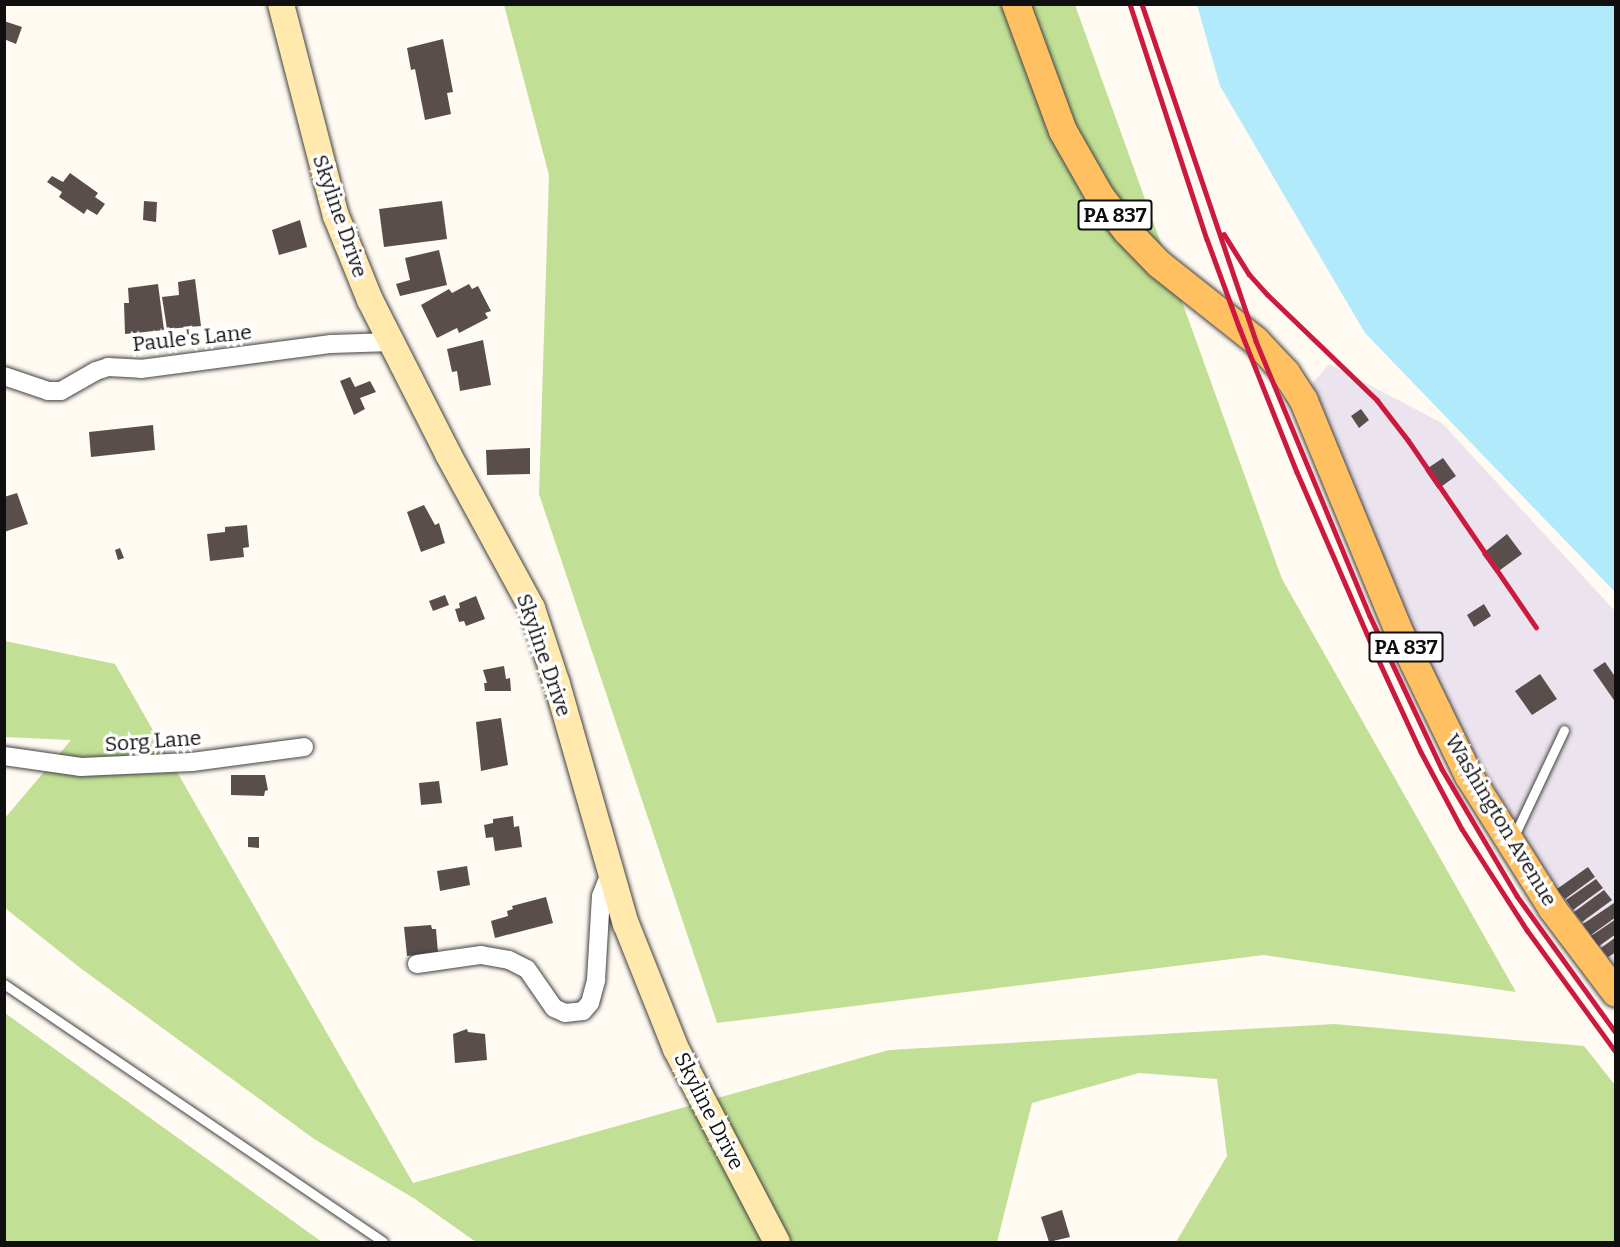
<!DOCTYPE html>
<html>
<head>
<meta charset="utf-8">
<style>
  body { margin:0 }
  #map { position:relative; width:1620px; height:1247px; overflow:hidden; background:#fffaf2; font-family:Bitter,serif }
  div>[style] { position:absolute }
  .industrial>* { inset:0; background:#ebe3ee }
  .forest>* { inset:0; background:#c2e095 }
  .water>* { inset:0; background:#b1ebfb }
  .building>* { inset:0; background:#594e4b }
  .roads { filter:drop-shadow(0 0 2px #424242) drop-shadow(0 0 2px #424242) }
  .lane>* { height:9px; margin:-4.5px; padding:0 4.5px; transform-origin:4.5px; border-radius:4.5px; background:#fff }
  .street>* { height:18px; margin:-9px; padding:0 9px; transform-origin:9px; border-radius:9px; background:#fff }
  .secondary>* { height:26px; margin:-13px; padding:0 13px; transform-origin:13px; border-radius:13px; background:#ffe9ad }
  .primary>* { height:28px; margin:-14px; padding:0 14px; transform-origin:14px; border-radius:14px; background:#ffc062 }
  .rail>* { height:4.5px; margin:-2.25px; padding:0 2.25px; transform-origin:2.25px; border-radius:2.25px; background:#cc1a3f }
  span { translate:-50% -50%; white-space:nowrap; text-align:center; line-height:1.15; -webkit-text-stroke:6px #fff; paint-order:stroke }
  .shield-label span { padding:2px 4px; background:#fff; border:2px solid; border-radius:4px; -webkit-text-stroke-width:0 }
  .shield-label { font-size:20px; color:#0f0f0f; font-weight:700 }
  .street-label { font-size:21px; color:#0f0f0f }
  .frame { position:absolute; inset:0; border:6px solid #0f0f0f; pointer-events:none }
</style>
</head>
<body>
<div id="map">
  <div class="industrial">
    <div style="clip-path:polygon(1329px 364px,1442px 423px,1615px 611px,1615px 972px,1573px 917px,1443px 702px,1311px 385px)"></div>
  </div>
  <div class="forest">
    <div style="clip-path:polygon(504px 5px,1075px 5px,1282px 579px,1516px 992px,1264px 955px,717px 1023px,539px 494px,549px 175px)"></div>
    <div style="clip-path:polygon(5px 641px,115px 664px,413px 1183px,889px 1050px,1334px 1024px,1584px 1046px,1615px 1085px,1615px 1242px,1176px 1242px,1227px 1156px,1217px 1079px,1139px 1073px,1032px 1103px,997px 1242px,476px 1242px,415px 1199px,314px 1139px,79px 967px,5px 908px,5px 818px,71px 740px,5px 737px)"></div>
    <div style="clip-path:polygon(5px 1013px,160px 1125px,322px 1242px,5px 1242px)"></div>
  </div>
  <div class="water">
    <div style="clip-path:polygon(1197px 5px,1615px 5px,1615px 592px,1365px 333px,1220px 86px)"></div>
  </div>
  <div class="building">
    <div style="clip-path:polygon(4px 21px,22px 27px,16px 44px,4px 39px)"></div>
    <div style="clip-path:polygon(443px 39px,453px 92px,447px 93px,451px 114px,425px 120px,415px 69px,411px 70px,407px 48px)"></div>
    <div style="clip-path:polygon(70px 173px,98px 193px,95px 197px,105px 204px,97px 215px,87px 209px,84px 214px,59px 197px,62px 192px,47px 182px,52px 176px,63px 182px)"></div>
    <div style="clip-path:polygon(144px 201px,157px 202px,156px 222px,143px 220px)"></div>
    <div style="clip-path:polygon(442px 201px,447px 239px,384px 247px,379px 209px)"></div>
    <div style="clip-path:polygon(300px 220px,307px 247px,279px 255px,272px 230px)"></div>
    <div style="clip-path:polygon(439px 250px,447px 285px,400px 296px,396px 284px,410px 280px,405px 258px)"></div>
    <div style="clip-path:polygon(195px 279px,201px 326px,167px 329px,162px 297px,179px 295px,178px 282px)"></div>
    <div style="clip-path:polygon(158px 284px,164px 330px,125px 334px,124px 303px,129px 303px,128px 288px)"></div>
    <div style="clip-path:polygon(469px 284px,472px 289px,478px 286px,491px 311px,485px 313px,488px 318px,459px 333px,457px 328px,437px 338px,421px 305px,449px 289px,452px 293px)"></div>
    <div style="clip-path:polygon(483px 340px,491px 385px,460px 391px,457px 371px,452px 372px,447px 349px)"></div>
    <div style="clip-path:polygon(350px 377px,355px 387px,370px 381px,376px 392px,360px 398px,365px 409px,354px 415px,340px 381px)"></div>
    <div style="clip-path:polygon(1361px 409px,1369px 420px,1359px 428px,1351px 416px)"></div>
    <div style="clip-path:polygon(153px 425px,155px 450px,91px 457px,89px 432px)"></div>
    <div style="clip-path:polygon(530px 448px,530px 474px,487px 475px,486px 450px)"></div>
    <div style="clip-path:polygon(1443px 458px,1456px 476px,1438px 489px,1425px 470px)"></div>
    <div style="clip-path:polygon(17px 493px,28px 524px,4px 532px,4px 497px)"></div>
    <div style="clip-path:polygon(424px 505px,435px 525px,439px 523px,445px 543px,421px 552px,407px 512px)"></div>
    <div style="clip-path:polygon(247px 525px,249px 547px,243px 548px,244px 557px,210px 561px,207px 534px,225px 532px,225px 527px)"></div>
    <div style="clip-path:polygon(1507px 534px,1522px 554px,1496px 573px,1482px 554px)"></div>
    <div style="clip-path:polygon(120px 548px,124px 558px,118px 560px,115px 550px)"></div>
    <div style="clip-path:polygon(445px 595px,449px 605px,433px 611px,429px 601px)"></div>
    <div style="clip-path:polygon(476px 596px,485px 619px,466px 626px,464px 621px,459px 622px,455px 609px,460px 608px,459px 603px)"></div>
    <div style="clip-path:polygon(1484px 604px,1491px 616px,1474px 627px,1467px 615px)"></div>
    <div style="clip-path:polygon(1605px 662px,1616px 678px,1616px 703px,1593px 670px)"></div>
    <div style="clip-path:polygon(504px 666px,506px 679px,510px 678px,511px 691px,485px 691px,484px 683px,487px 683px,483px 670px)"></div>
    <div style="clip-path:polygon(1540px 674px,1557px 699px,1532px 715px,1515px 691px)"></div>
    <div style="clip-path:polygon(501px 718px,508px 765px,481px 771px,476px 722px)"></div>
    <div style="clip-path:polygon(231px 775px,265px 775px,268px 790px,265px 791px,264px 796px,231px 795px)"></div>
    <div style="clip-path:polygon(439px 781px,442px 803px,421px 805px,419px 783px)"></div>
    <div style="clip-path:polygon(513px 816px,514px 827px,519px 826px,522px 847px,495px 851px,493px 837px,486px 838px,484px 825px,493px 823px,493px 819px)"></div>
    <div style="clip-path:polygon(248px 837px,259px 837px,259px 848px,248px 847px)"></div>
    <div style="clip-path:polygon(467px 866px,470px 885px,440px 891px,437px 871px)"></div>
    <div style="clip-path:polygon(1588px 867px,1595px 877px,1565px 899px,1557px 889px)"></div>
    <div style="clip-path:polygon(1596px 879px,1603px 888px,1573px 910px,1566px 900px)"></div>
    <div style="clip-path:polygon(1604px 890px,1612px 900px,1582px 922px,1574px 912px)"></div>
    <div style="clip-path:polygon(546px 897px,553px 923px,495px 938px,491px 921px,508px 916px,507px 911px,513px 909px,512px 906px)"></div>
    <div style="clip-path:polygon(1614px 903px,1616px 917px,1591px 935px,1583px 924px)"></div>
    <div style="clip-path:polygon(1616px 919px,1616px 934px,1599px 946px,1591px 936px)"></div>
    <div style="clip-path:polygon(431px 925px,432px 929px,436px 929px,438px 953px,407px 956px,404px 927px)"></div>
    <div style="clip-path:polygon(1616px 937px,1616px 952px,1608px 957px,1601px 948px)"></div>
    <div style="clip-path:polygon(467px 1029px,468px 1032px,485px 1034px,487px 1060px,455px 1063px,453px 1034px)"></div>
    <div style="clip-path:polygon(1062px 1210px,1070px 1237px,1049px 1242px,1041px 1217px)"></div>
  </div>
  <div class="roads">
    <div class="lane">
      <div style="left:1514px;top:836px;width:117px;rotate:-64.7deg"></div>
      <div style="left:4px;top:984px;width:458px;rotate:34.2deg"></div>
    </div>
    <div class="street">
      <div style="left:4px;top:376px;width:46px;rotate:18.8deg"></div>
      <div style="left:48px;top:391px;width:13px"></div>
      <div style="left:61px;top:391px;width:40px;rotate:-29.7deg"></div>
      <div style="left:96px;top:371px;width:13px;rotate:-18deg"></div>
      <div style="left:108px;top:367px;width:33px;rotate:3deg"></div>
      <div style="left:141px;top:369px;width:192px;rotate:-7.5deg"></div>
      <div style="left:331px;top:344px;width:61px;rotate:-1.9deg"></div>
      <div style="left:4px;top:756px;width:78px;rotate:8.1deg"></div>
      <div style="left:81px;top:767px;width:111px;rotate:-2.6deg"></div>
      <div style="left:192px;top:762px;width:113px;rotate:-7.6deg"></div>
      <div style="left:417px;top:964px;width:65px;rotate:-8deg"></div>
      <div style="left:481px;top:955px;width:28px;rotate:10deg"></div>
      <div style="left:509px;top:960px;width:20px;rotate:27deg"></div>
      <div style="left:527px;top:969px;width:47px;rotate:55.3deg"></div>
      <div style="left:554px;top:1008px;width:12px;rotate:24deg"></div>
      <div style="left:565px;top:1013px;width:18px;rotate:-6deg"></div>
      <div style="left:583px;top:1011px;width:11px;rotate:-49deg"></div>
      <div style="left:590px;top:1003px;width:24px;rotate:-75deg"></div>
      <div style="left:596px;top:980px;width:84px;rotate:-86.6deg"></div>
      <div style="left:601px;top:896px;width:27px;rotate:-68deg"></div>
    </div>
    <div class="secondary">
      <div style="left:281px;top:4px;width:219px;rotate:75.5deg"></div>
      <div style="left:336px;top:216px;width:91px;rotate:68deg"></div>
      <div style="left:370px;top:300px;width:173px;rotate:63.1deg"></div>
      <div style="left:448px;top:454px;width:175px;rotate:61.4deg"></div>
      <div style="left:532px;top:608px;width:80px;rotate:71.8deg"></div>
      <div style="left:557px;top:684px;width:250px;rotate:74deg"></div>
      <div style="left:626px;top:924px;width:135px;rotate:68.2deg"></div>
      <div style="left:676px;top:1049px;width:218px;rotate:62.4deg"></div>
    </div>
    <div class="primary">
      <div style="left:1016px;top:4px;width:135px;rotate:69.7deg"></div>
      <div style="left:1063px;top:131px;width:75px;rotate:60.4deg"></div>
      <div style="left:1100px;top:196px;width:44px;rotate:52.4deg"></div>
      <div style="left:1127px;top:231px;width:46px;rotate:45.9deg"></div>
      <div style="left:1159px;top:264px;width:124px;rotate:38.4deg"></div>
      <div style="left:1256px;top:341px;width:44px;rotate:46.8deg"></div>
      <div style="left:1286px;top:373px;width:33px;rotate:57deg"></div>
      <div style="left:1304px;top:401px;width:254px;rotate:67.6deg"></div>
      <div style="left:1401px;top:636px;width:156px;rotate:64.1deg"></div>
      <div style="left:1469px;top:776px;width:156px;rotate:57.8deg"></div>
      <div style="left:1552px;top:908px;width:106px;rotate:53deg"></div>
    </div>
  </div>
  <div class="rail">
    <div style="left:1130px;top:4px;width:247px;rotate:71.9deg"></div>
    <div style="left:1207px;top:239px;width:96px;rotate:69.9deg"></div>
    <div style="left:1240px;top:329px;width:154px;rotate:68.3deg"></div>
    <div style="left:1297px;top:472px;width:194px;rotate:66.6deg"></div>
    <div style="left:1374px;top:650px;width:112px;rotate:65.3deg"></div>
    <div style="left:1421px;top:752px;width:87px;rotate:62deg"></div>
    <div style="left:1462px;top:829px;width:120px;rotate:57.2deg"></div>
    <div style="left:1527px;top:930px;width:151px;rotate:53.9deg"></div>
    <div style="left:1142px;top:4px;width:356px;rotate:71.3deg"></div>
    <div style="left:1256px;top:341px;width:298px;rotate:67.5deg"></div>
    <div style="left:1370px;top:616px;width:169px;rotate:64.8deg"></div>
    <div style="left:1442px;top:769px;width:147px;rotate:59.4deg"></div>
    <div style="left:1517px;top:896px;width:169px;rotate:54.1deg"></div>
    <div style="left:1224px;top:234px;width:47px;rotate:58deg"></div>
    <div style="left:1249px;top:274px;width:27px;rotate:48deg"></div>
    <div style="left:1267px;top:294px;width:153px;rotate:43.9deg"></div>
    <div style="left:1377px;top:400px;width:51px;rotate:52.2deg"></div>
    <div style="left:1408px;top:440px;width:227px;rotate:55.6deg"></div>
  </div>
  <div class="shield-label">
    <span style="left:1115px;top:215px">PA 837</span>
    <span style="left:1406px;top:647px">PA 837</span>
  </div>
  <div class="street-label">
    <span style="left:340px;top:216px;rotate:71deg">Skyline Drive</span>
    <span style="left:192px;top:338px;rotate:-6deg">Paule's Lane</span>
    <span style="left:544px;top:655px;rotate:71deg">Skyline Drive</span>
    <span style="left:153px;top:741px;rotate:-4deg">Sorg Lane</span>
    <span style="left:1501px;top:820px;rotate:59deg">Washington Avenue</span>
    <span style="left:709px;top:1111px;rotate:63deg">Skyline Drive</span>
  </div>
  <div class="frame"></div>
</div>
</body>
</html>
